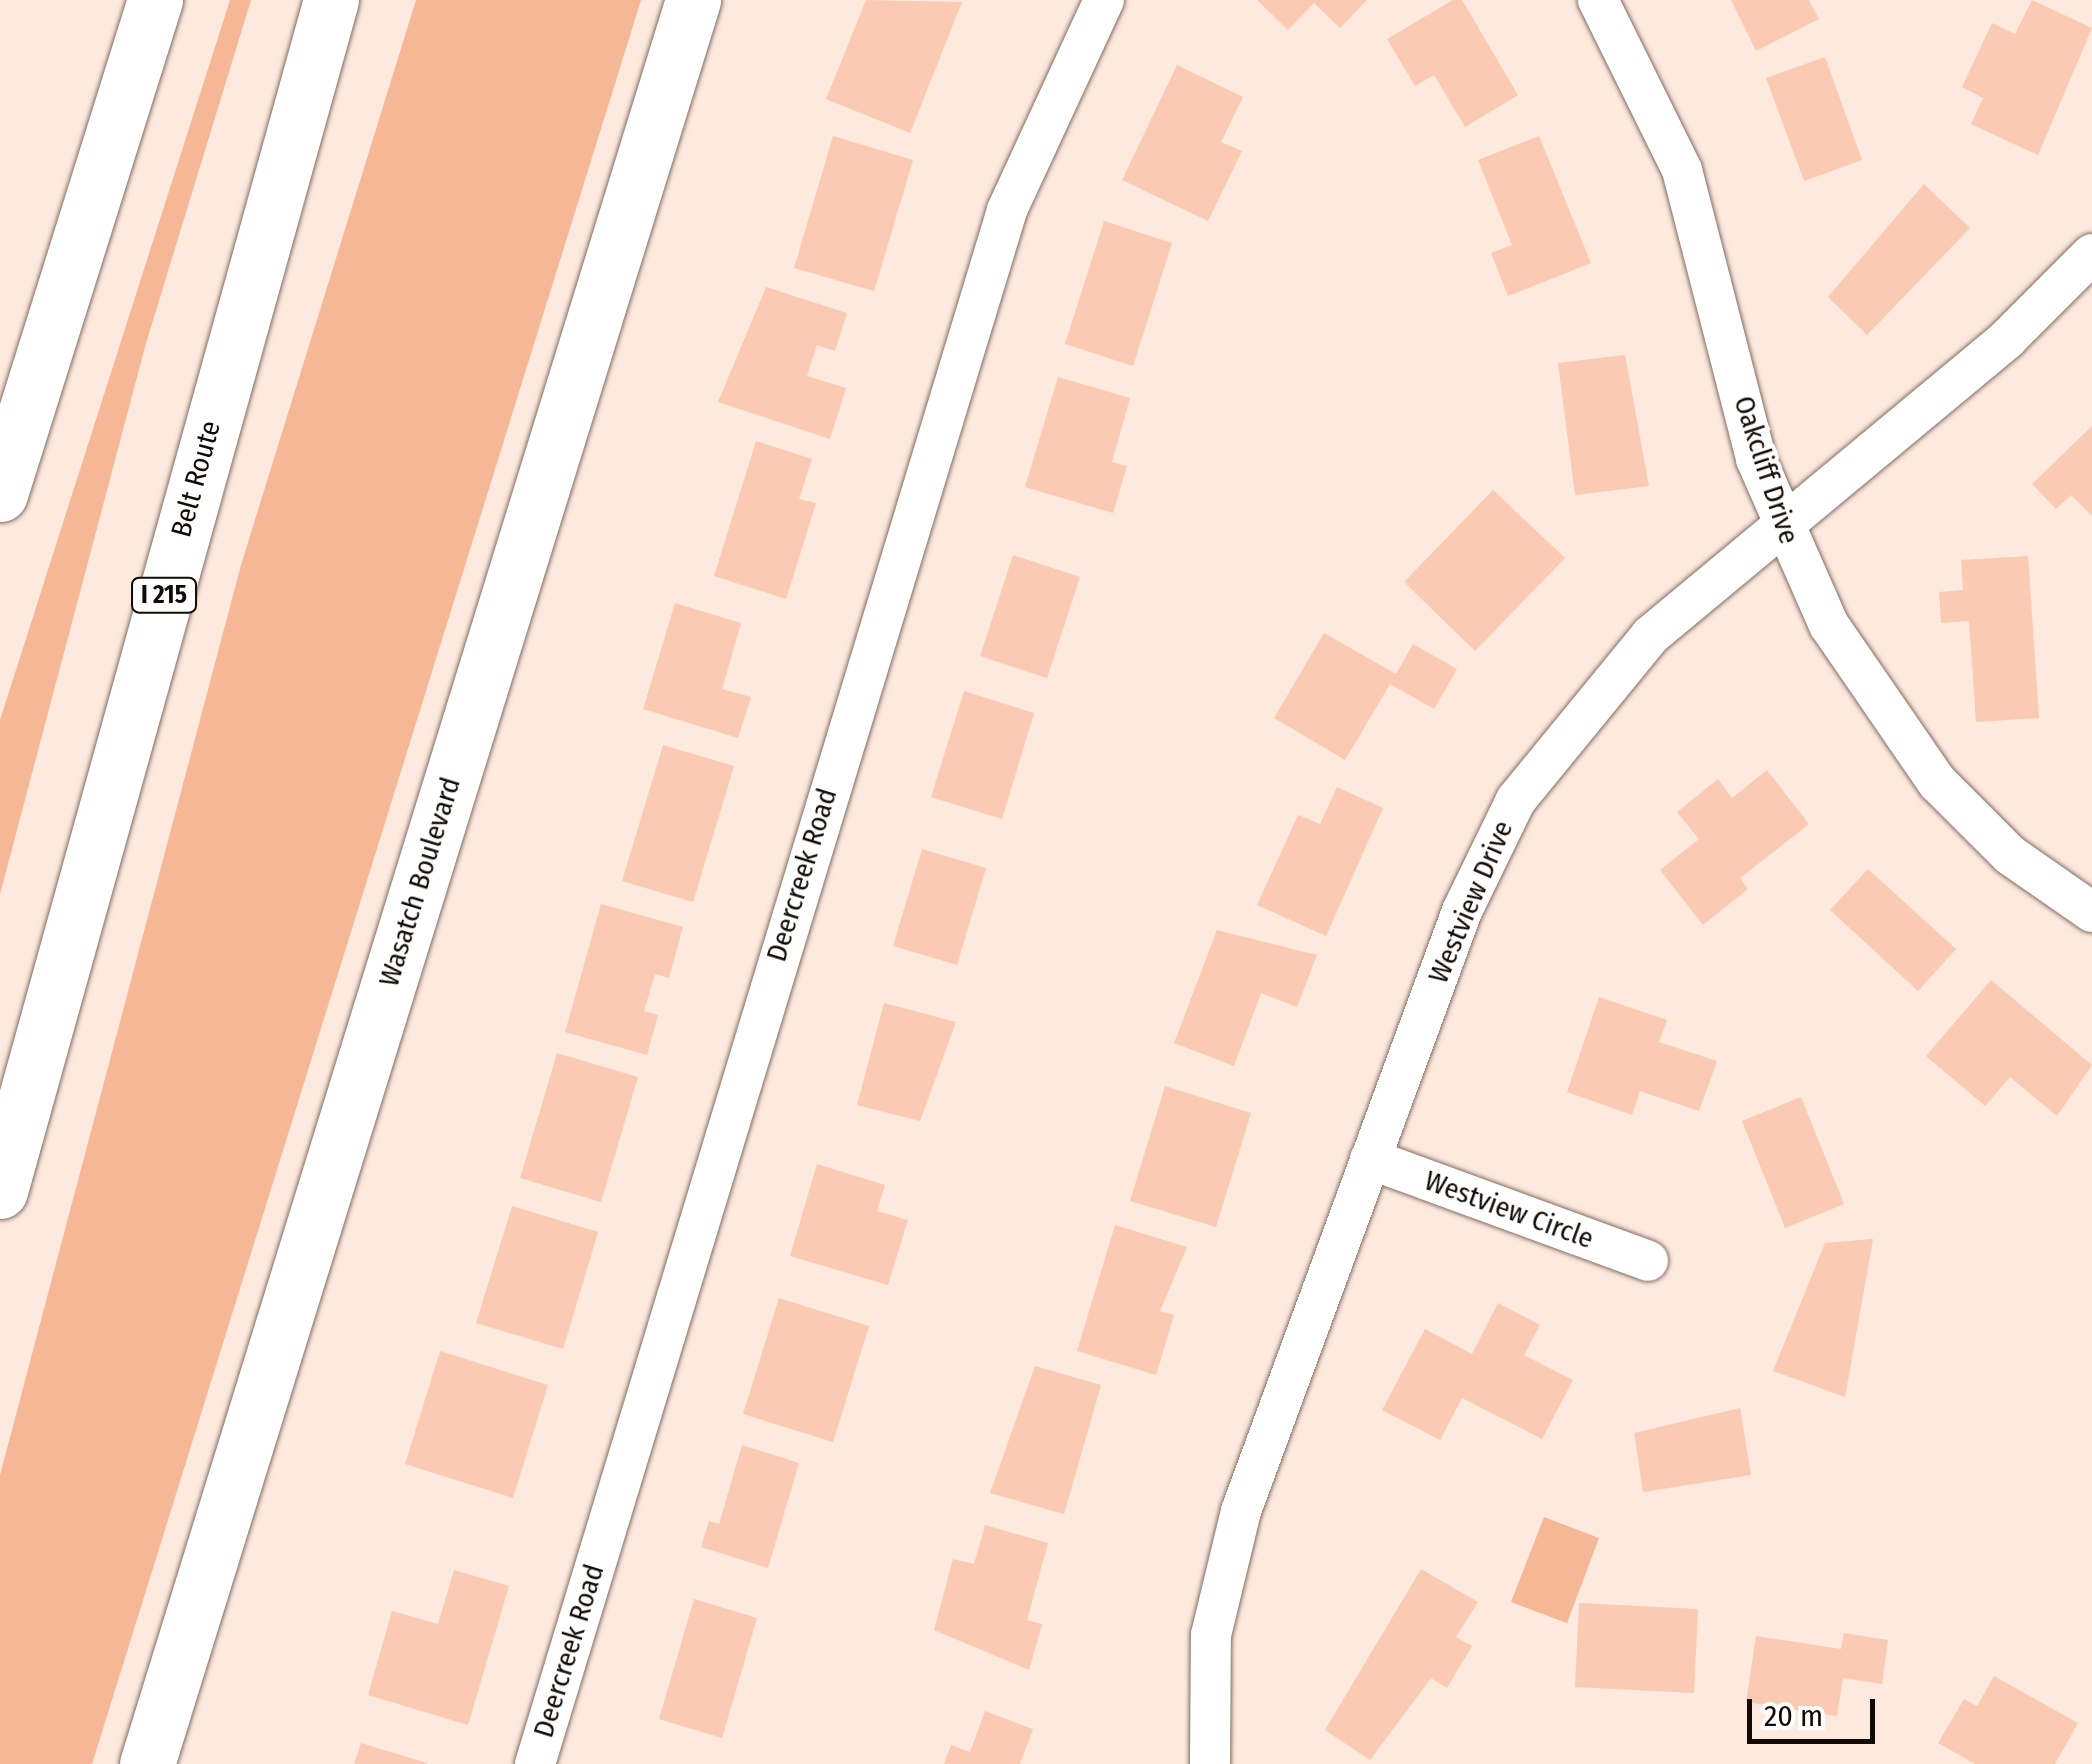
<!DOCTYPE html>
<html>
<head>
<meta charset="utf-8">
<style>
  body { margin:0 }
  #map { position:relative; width:2092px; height:1764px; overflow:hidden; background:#fde9de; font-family:"Fira Sans Condensed",sans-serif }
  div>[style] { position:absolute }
  .green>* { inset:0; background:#f5b796 }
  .building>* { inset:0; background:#facbb2 }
  .roads { filter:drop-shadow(0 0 2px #836d62) drop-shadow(0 0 2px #836d62) }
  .street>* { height:40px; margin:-20px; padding:0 20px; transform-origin:20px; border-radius:20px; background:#fff }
  .secondary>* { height:55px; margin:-27.5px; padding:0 27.5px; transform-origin:27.5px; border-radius:27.5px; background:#fff }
  .highway>* { height:55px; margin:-27.5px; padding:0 27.5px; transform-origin:27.5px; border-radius:27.5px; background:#fff }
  span { translate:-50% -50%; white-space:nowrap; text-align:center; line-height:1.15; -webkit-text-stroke:8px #fff; paint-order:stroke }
  .shield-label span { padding:2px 8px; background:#fff; border:2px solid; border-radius:8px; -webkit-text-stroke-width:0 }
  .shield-label { font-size:25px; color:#110a06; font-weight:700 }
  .street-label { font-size:28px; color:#110a06 }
  .scale { position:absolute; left:1747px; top:1699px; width:128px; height:45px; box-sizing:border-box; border:5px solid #110a06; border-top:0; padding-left:12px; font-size:30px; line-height:35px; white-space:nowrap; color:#110a06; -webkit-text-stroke:8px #fff; paint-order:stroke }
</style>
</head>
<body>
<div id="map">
  <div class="green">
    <div style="clip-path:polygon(230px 0,251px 0,146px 343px,0 894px,0 720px)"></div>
    <div style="clip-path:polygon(416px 0,641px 0,92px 1764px,0 1764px,0 1475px,241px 565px)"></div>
    <div style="clip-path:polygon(1544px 1517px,1599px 1538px,1567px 1623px,1511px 1602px)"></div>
  </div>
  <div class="building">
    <div style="clip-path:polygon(866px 0,962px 2px,910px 133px,826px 99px)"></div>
    <div style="clip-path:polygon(1257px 0,1367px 0,1340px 28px,1314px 3px,1288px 30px)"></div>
    <div style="clip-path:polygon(1453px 0,1462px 0,1518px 95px,1465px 127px,1434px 75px,1415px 86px,1387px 39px)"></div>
    <div style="clip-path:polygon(1731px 0,1809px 0,1819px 19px,1756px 51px)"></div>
    <div style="clip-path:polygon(2032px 0,2092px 28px,2038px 155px,1971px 124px,1983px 98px,1962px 87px,1992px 23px,2015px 34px)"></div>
    <div style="clip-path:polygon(1825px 57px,1862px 160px,1804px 181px,1766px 78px)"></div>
    <div style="clip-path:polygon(1177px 65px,1243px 97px,1221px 142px,1242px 151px,1208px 221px,1122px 180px)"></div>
    <div style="clip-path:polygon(833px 136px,913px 160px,874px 291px,794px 268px)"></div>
    <div style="clip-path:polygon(1539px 136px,1591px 263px,1508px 296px,1491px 253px,1512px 245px,1478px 160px)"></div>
    <div style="clip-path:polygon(1924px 184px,1970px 228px,1867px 335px,1828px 297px)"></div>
    <div style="clip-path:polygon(1104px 221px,1172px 243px,1133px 366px,1065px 344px)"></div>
    <div style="clip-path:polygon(766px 287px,847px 313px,835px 351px,817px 345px,807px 376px,846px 388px,830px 439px,718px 402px)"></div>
    <div style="clip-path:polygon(1625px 355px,1649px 486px,1575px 495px,1558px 363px)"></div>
    <div style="clip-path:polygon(1058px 377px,1130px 398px,1112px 462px,1127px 466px,1113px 513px,1025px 487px)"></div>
    <div style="clip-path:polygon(2092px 426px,2092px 516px,2071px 495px,2056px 509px,2032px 484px)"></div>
    <div style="clip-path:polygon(756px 441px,812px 459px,799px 499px,816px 503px,786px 599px,714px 576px)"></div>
    <div style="clip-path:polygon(1493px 490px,1565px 558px,1475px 651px,1404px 582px)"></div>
    <div style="clip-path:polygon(1013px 555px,1080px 577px,1047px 678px,980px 656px)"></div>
    <div style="clip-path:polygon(2028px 556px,2039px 718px,1976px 722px,1969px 621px,1941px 623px,1939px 592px,1963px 590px,1961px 560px)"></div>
    <div style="clip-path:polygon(675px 603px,741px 623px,722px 689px,751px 697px,738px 738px,643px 709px)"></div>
    <div style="clip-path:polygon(1324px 633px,1396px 674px,1413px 644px,1457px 669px,1434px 709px,1390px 684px,1345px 760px,1274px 718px)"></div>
    <div style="clip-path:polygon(964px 691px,1034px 713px,1002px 819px,931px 797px)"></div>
    <div style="clip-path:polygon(663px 745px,734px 766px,693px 902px,622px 881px)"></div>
    <div style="clip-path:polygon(1767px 770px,1809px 824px,1740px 878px,1748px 889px,1703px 925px,1660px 870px,1699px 839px,1677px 812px,1718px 779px,1732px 798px)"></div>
    <div style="clip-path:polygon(1337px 787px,1383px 808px,1326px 936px,1257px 905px,1298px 815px,1320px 824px)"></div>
    <div style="clip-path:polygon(922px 849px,986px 868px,957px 965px,893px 946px)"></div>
    <div style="clip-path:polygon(1868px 869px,1956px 949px,1918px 991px,1830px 910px)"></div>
    <div style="clip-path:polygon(601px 904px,683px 927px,669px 978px,655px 974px,644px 1011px,658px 1015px,647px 1055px,565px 1032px)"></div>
    <div style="clip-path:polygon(1217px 930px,1317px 955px,1297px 1007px,1261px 993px,1234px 1066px,1174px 1043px)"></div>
    <div style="clip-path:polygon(1991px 980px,2092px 1065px,2057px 1116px,2010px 1077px,1985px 1106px,1926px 1056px)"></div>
    <div style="clip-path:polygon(1599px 997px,1667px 1020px,1659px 1042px,1717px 1061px,1699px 1111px,1640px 1091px,1632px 1115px,1567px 1092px)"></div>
    <div style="clip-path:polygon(884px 1003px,956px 1022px,920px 1121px,857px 1105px)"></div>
    <div style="clip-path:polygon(557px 1053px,638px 1077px,601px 1202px,520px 1178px)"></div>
    <div style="clip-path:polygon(1165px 1086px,1251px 1113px,1216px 1227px,1130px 1201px)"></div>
    <div style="clip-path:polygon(1801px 1097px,1844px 1204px,1785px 1228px,1742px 1121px)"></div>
    <div style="clip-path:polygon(817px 1164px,885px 1185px,877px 1211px,908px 1220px,888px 1285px,790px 1256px)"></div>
    <div style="clip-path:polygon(512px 1206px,598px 1232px,563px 1349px,476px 1323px)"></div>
    <div style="clip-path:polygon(1115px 1225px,1187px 1247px,1160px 1311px,1174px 1315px,1156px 1375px,1077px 1351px)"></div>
    <div style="clip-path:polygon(1873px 1239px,1845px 1397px,1773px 1371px,1825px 1243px)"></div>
    <div style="clip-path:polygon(779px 1298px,869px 1326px,833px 1442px,743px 1414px)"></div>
    <div style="clip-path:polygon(1498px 1303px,1540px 1325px,1524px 1355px,1573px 1380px,1542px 1439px,1462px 1398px,1440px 1440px,1382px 1410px,1425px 1329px,1472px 1354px)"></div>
    <div style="clip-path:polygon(440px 1351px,548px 1385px,513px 1498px,405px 1464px)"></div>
    <div style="clip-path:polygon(1035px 1366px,1101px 1385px,1064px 1514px,990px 1493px)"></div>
    <div style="clip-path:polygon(1740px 1408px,1751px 1475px,1643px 1492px,1634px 1433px)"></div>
    <div style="clip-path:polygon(742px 1445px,799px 1463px,768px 1568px,701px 1547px,709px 1521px,719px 1524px)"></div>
    <div style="clip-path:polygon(985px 1525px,1048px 1543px,1027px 1620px,1042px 1624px,1029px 1670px,934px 1630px,953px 1559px,974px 1564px)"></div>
    <div style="clip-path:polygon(1421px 1569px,1478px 1602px,1456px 1637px,1472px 1646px,1447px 1688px,1431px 1678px,1370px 1760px,1325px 1730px)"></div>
    <div style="clip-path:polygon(454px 1570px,509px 1586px,468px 1725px,368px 1695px,392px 1611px,438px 1624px)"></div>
    <div style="clip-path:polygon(694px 1599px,757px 1618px,722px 1738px,659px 1719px)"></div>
    <div style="clip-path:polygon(1579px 1603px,1698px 1609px,1694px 1693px,1575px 1687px)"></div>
    <div style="clip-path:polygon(1844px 1633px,1888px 1640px,1882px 1684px,1843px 1678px,1837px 1716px,1746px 1702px,1756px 1636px,1841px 1649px)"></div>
    <div style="clip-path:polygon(1994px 1676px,2078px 1723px,2055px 1764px,1975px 1764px,1938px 1743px,1964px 1699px,1977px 1706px)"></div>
    <div style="clip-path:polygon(985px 1711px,1033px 1729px,1020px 1764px,944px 1764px,951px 1745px,970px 1752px)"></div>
    <div style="clip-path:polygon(361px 1743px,427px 1763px,427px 1764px,354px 1764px)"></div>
  </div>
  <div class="roads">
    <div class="street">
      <div style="left:1598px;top:0;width:190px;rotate:63.7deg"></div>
      <div style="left:1682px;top:170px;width:298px;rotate:75.6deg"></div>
      <div style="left:1756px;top:459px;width:181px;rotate:66.3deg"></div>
      <div style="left:1829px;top:625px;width:191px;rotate:55.5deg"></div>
      <div style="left:1937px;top:782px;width:103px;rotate:45deg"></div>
      <div style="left:2010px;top:855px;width:100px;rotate:34.8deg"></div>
      <div style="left:1370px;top:1159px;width:296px;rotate:20.1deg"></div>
      <div style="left:535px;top:1764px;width:1624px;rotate:-73.1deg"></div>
      <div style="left:1007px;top:210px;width:231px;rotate:-65.2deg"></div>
      <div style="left:1210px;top:1764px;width:129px;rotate:-89.6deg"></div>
      <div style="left:1211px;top:1635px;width:128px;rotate:-76.4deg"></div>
      <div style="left:1241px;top:1511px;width:639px;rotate:-69.78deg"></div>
      <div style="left:1462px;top:911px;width:123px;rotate:-64.1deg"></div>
      <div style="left:1516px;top:800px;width:213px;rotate:-50.7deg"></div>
      <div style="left:1651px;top:635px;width:463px;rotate:-39.7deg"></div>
      <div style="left:2007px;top:339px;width:120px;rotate:-45deg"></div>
    </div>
    <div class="secondary">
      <div style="left:147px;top:1764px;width:1847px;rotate:-72.8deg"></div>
    </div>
    <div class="highway">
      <div style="left:0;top:494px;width:518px;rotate:-72.58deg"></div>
      <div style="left:0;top:1191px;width:1236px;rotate:-74.47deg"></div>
    </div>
  </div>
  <div class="shield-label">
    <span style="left:164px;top:595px">I 215</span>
  </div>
  <div class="street-label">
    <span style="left:1766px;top:470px;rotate:72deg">Oakcliff Drive</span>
    <span style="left:196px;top:479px;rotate:-75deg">Belt Route</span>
    <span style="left:802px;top:875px;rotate:-73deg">Deercreek Road</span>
    <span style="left:420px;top:882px;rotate:-73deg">Wasatch Boulevard</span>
    <span style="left:1471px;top:902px;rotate:-67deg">Westview Drive</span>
    <span style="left:1509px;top:1210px;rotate:20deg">Westview Circle</span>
    <span style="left:569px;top:1651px;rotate:-73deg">Deercreek Road</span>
  </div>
  <div class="scale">20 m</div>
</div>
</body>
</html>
